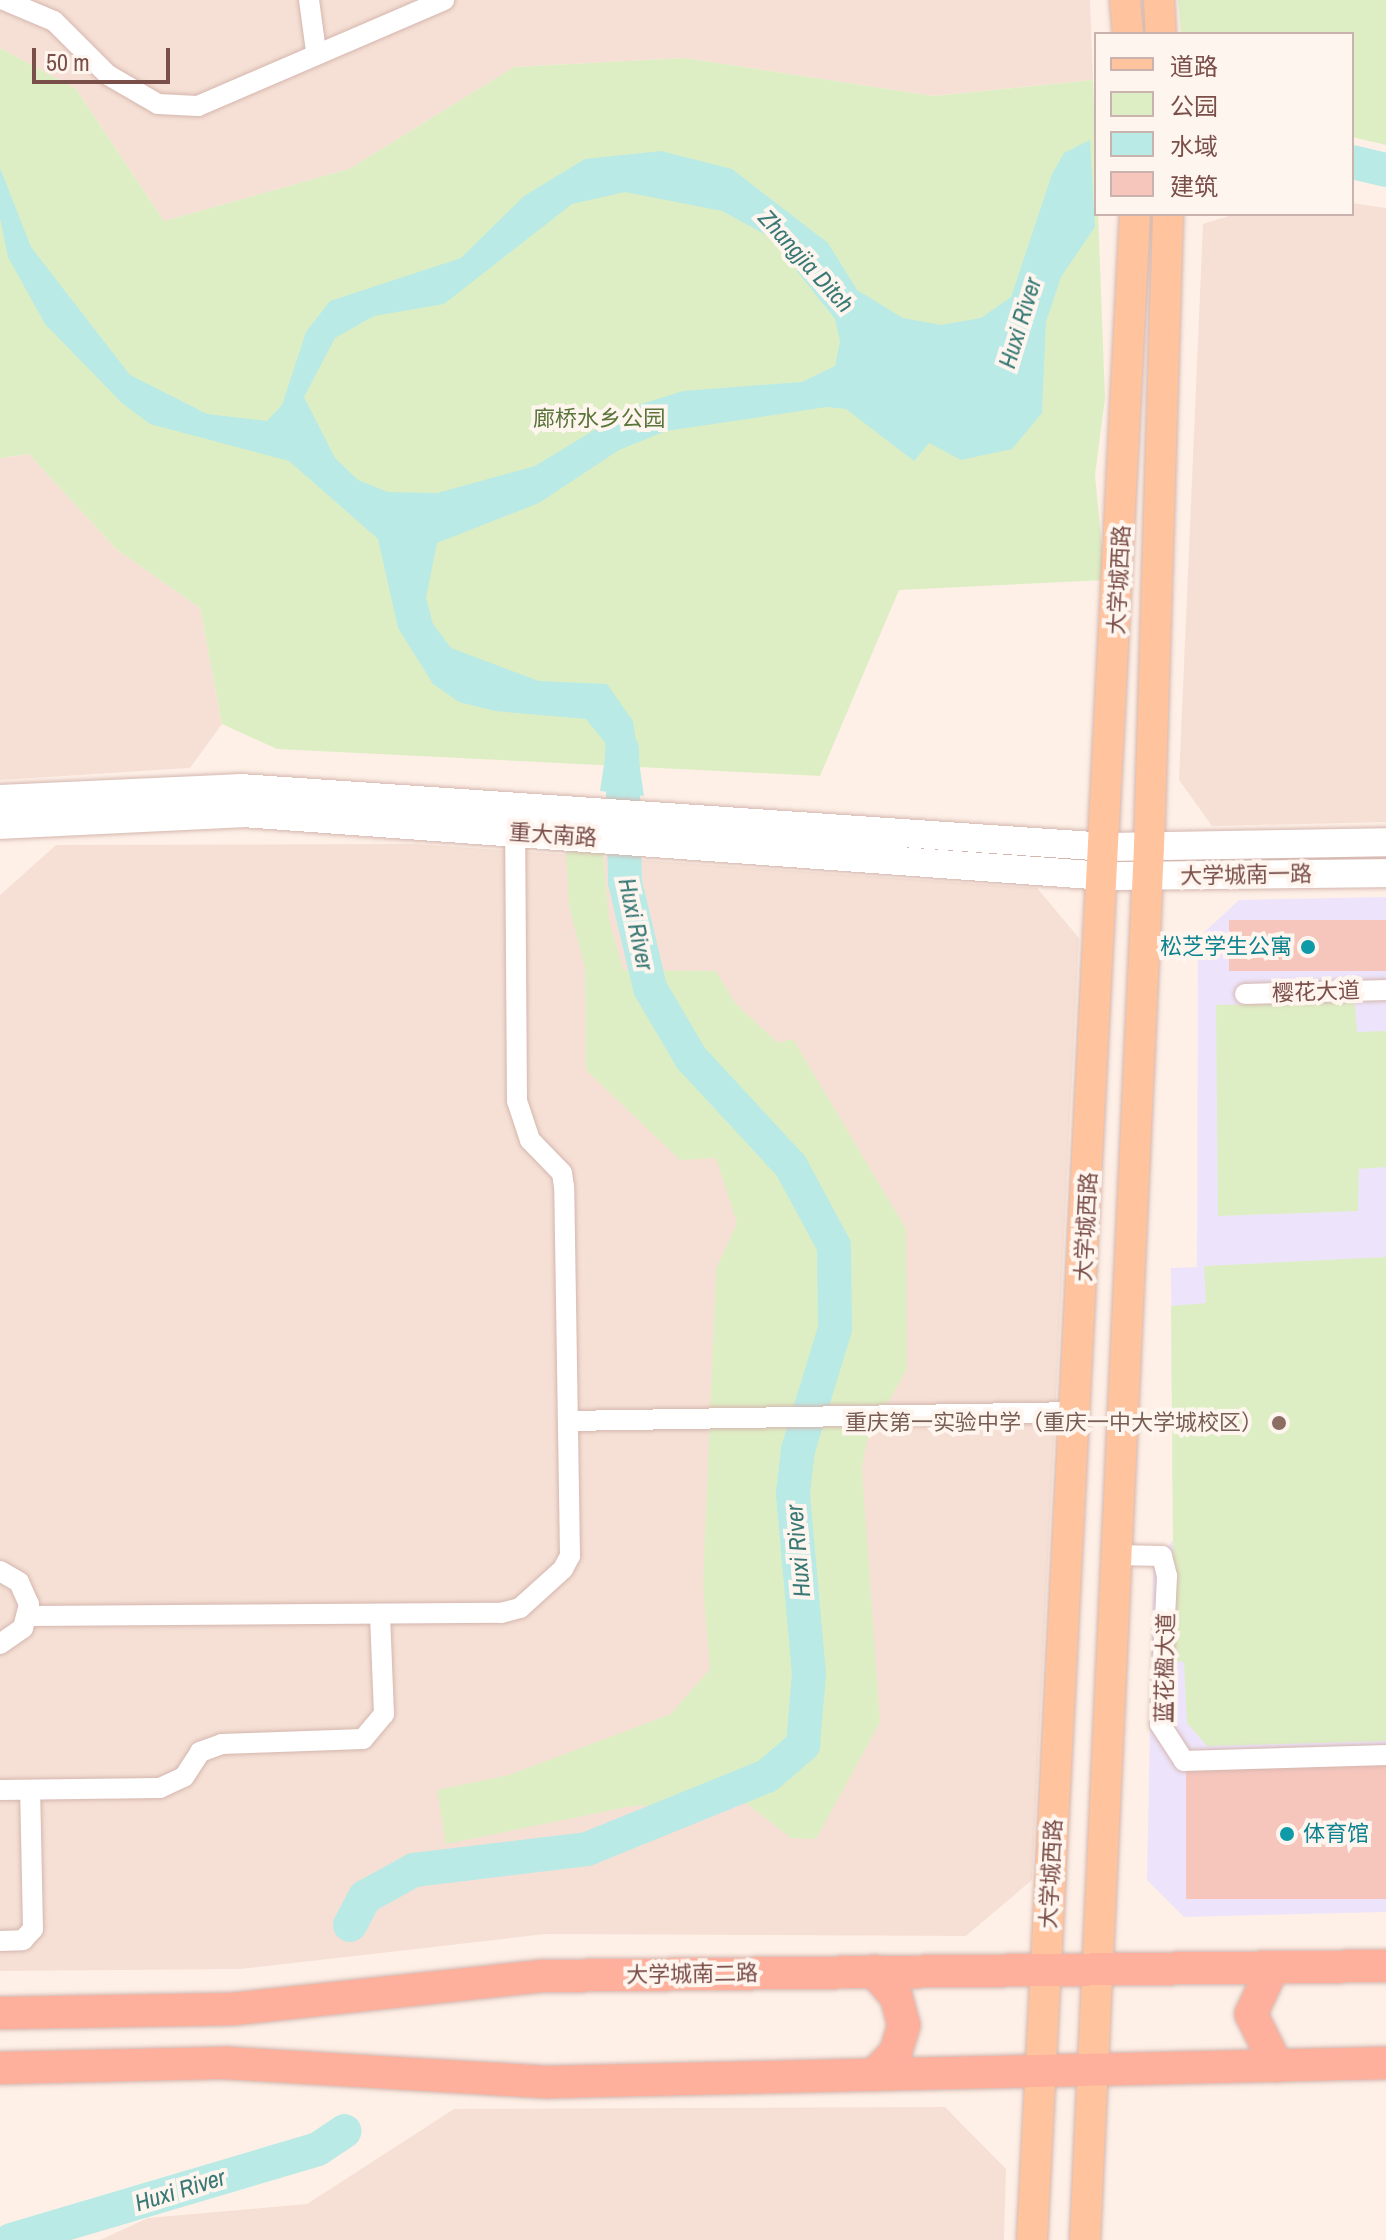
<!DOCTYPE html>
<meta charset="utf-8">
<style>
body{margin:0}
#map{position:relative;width:1386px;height:2240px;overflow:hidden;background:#fef0e7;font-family:"Archivo Narrow","Noto Sans SC",sans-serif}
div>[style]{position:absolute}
.residential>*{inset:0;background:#f6e0d5}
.education>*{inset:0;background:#ede4fb}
.green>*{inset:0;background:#deeec4}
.water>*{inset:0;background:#b9eae6}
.river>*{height:34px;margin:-17px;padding:0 17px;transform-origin:17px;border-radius:17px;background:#b9eae6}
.building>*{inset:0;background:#f6c6bd;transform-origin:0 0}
.roads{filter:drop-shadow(0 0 2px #d4b6ae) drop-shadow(0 0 2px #d4b6ae)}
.minor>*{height:20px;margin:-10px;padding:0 10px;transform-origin:10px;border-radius:10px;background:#fff}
.secondary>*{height:28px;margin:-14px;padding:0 14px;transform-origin:14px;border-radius:14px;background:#fff}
.primary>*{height:30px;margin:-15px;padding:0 15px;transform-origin:15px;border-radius:15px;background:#ffc49d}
.trunk>*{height:32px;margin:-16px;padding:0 16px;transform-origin:16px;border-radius:16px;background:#feb09c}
.dots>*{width:22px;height:22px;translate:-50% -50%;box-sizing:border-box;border:4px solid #fff5ef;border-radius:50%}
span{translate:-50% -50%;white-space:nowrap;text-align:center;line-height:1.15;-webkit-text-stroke:8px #fff5ef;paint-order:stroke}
.park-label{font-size:22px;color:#59753a}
.street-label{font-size:22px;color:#7b4f49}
.culture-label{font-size:22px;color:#0d838f}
.right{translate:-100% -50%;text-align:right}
.left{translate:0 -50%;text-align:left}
.education-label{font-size:22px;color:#785e54}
.water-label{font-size:24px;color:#387975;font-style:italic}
.legend{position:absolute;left:1094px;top:32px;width:260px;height:184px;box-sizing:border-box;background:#fff5ef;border:2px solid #cab3ad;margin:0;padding:10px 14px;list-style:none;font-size:24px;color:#7b4f49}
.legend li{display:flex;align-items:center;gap:16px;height:40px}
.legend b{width:40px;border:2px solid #cab3ad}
.scale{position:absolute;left:32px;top:48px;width:138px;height:36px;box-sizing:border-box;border:4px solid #7b4f49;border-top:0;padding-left:10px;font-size:24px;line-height:28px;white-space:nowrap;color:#7b4f49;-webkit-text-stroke:6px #fff5ef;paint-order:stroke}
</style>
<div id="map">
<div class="residential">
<i style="clip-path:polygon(0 0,1090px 0,1093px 80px,933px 96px,685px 58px,514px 67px,349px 169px,164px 221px,76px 89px,0 48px)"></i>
<i style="clip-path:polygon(1352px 203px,1386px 208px,1386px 822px,1212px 826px,1179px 780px,1203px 224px,1235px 214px,1352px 214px)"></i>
<i style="clip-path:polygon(29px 454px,116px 549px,200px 608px,222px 724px,190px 768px,0 780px,0 458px)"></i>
<i style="clip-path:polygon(416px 844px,1037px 888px,1079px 938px,1032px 1880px,966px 1936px,546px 1934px,241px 1969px,0 1971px,0 895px,56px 845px)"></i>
<i style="clip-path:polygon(945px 2107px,1006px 2169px,1004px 2240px,100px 2240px,148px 2218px,307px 2204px,454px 2109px)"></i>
</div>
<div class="education">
<i style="clip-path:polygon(1386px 897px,1386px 1912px,1184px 1917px,1147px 1880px,1153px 1570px,1173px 1540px,1171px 1268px,1197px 1267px,1198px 938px,1239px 900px)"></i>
</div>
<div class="green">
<i style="clip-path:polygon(1178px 0,1386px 0,1386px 145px,1352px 137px,1352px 34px,1181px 34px)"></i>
<i style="clip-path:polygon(0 48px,76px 89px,164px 221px,349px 169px,514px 67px,685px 58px,933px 96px,1093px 80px,1105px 398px,1095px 475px,1105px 580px,899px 590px,820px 776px,277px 749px,222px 724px,200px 608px,116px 549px,29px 454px,0 458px)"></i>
<i style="clip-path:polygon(566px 848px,603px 853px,609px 920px,623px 970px,716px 971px,735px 1003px,778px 1043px,793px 1039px,906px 1229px,907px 1369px,867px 1440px,862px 1468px,880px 1722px,816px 1839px,791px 1838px,746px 1803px,632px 1806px,446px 1844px,437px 1790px,509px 1775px,671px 1714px,710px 1669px,703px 1585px,716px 1269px,737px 1223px,716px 1158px,680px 1160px,586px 1070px,585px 968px,569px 906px)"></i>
<i style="clip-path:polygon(1355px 1002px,1357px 1032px,1386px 1031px,1386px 1167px,1359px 1169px,1358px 1211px,1218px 1216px,1216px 1005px)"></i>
<i style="clip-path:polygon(1386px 1257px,1386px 1741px,1207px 1746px,1187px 1723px,1184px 1662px,1174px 1661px,1171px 1306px,1206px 1303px,1204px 1266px)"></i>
</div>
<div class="water">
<i style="clip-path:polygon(evenodd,1090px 140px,1095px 227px,1061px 277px,1046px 322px,1042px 413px,1012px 449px,961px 460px,929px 443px,914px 461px,846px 409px,827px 407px,666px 431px,619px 450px,539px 503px,437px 543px,426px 598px,433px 624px,451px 648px,539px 681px,607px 684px,633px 721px,644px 796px,600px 791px,607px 745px,586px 719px,495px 711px,459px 702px,433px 684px,398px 628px,378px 539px,289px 461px,150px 424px,123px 404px,45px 324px,8px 257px,0 218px,0 168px,31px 247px,130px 375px,207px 414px,267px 421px,282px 405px,306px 332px,330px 301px,461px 258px,524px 196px,585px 159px,661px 151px,732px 169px,828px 243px,857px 290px,903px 318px,941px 325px,981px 318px,1011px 297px,1052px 174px,1064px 153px,1090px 140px,625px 192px,722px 211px,770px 237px,835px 319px,840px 341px,835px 366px,802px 382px,683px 391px,632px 407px,535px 466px,437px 493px,388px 492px,358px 480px,335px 458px,304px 397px,335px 338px,374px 316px,444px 304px,572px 204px,625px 192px)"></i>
</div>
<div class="river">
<i style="left:1352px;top:162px;width:35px;rotate:13deg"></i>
<i style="left:350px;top:1925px;width:32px;rotate:-62deg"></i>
<i style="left:365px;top:1897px;width:56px;rotate:-28.9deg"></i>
<i style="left:414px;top:1870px;width:174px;rotate:-6.9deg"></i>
<i style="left:587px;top:1849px;width:194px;rotate:-22.1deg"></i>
<i style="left:767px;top:1776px;width:48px;rotate:-40.7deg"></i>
<i style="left:803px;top:1745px;width:71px;rotate:-85.2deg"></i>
<i style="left:809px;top:1674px;width:182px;rotate:-95.1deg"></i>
<i style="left:793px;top:1493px;width:43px;rotate:-83.4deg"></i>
<i style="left:798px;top:1450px;width:127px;rotate:-73deg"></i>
<i style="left:835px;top:1329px;width:83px;rotate:-90.7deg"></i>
<i style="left:834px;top:1246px;width:91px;rotate:-118.3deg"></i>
<i style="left:791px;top:1166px;width:147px;rotate:-132.8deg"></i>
<i style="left:691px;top:1058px;width:81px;rotate:-120.4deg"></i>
<i style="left:650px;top:988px;width:109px;rotate:-103.3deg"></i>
<i style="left:625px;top:882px;width:133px;rotate:-91.3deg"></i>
<i style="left:11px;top:2240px;width:320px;rotate:-16.5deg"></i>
<i style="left:318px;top:2149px;width:32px;rotate:-34deg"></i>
</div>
<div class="building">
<i style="left:1386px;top:920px;width:51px;height:157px;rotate:90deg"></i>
<i style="left:1386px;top:1762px;width:137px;height:200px;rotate:90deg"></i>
</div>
<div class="roads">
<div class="minor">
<i style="left:4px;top:0;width:54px;rotate:22.8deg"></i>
<i style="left:54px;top:21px;width:76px;rotate:45deg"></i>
<i style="left:108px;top:75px;width:58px;rotate:30.1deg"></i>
<i style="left:158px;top:104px;width:40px;rotate:2.9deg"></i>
<i style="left:198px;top:106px;width:268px;rotate:-23.3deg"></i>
<i style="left:309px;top:0;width:51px;rotate:82.2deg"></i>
<i style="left:1245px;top:994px;width:141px;rotate:-1.6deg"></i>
<i style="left:568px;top:1421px;width:508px;rotate:-1.01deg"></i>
<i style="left:1116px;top:1555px;width:46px;rotate:1.2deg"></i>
<i style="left:1162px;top:1556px;width:21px;rotate:76deg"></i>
<i style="left:1167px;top:1576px;width:148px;rotate:92.7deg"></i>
<i style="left:1160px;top:1724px;width:44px;rotate:57deg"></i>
<i style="left:1184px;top:1761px;width:202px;rotate:-1.7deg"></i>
<i style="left:0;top:1571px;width:22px;rotate:30deg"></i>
<i style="left:19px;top:1582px;width:24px;rotate:66deg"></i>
<i style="left:29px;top:1604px;width:25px;rotate:104deg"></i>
<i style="left:23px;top:1628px;width:28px;rotate:145deg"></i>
<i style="left:28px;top:1616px;width:473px;rotate:-0.4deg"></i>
<i style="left:501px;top:1613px;width:20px;rotate:-15deg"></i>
<i style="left:520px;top:1608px;width:58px;rotate:-42.2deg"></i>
<i style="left:563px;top:1569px;width:15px;rotate:-62deg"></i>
<i style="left:570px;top:1556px;width:369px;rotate:-90.9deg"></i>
<i style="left:564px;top:1187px;width:14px;rotate:-98deg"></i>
<i style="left:562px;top:1173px;width:46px;rotate:-134.1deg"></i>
<i style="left:530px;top:1140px;width:41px;rotate:-108.4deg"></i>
<i style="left:517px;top:1101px;width:280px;rotate:-90.4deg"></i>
<i style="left:0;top:1790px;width:160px;rotate:-0.7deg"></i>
<i style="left:160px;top:1788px;width:26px;rotate:-25deg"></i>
<i style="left:184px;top:1777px;width:30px;rotate:-57deg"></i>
<i style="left:200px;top:1752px;width:23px;rotate:-20deg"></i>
<i style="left:222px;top:1744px;width:141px;rotate:-2deg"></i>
<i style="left:363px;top:1739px;width:33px;rotate:-50deg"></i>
<i style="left:384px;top:1714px;width:98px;rotate:-92.3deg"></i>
<i style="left:0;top:1941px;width:23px;rotate:-2deg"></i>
<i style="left:23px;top:1940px;width:15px;rotate:-48deg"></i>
<i style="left:33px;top:1929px;width:138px;rotate:-91.2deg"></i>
</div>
<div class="secondary">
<i style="left:0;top:799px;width:240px;rotate:-2.6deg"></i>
<i style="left:240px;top:788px;width:869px;rotate:3.89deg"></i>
<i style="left:1107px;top:847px;width:279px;rotate:-1deg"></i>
<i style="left:0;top:825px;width:243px;rotate:-2.8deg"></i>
<i style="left:243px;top:813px;width:865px;rotate:4.18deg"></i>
<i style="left:1106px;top:876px;width:280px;rotate:-0.6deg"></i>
</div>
<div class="primary">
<i style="left:1125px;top:0;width:34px;rotate:85deg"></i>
<i style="left:1159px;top:0;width:34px;rotate:87deg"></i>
<i style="left:1032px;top:2240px;width:2029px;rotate:-87.09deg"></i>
<i style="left:1085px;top:2240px;width:1394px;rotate:-87.37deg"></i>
<i style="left:1149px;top:847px;width:633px;rotate:-88.28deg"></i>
</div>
<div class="trunk">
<i style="left:1273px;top:1967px;width:52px;rotate:115.1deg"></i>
<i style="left:1251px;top:2014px;width:58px;rotate:63.4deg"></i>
<i style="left:874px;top:1971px;width:33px;rotate:49deg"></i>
<i style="left:896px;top:1996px;width:30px;rotate:75deg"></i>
<i style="left:904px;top:2025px;width:28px;rotate:107deg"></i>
<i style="left:896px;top:2052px;width:32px;rotate:134deg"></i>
<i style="left:0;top:2013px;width:233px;rotate:-1deg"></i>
<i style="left:233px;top:2009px;width:312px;rotate:-6.1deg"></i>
<i style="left:543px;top:1976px;width:843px;rotate:-0.68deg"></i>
<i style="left:0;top:2068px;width:226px;rotate:-1.3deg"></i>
<i style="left:226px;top:2063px;width:324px;rotate:3.4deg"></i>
<i style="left:549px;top:2082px;width:837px;rotate:-1.3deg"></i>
</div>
</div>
<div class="dots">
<i style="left:1308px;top:947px;background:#0f9aa8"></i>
<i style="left:1279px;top:1423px;background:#8d6e63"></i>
<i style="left:1287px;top:1834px;background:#0f9aa8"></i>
</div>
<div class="park-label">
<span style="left:599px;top:419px">廊桥水乡公园</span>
</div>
<div class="street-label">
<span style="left:1119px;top:580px;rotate:-87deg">大学城西路</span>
<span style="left:553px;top:835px;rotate:4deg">重大南路</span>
<span style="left:1246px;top:875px;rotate:-1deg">大学城南一路</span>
<span style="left:1316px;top:992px;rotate:-2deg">樱花大道</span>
<span style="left:1086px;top:1227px;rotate:-87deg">大学城西路</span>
<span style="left:1165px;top:1668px;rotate:-89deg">蓝花楹大道</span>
<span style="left:1051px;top:1874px;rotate:-87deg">大学城西路</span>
<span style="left:692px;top:1974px;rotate:-1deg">大学城南二路</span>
</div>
<div class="culture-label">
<span class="right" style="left:1292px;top:947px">松芝学生公寓</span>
<span class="left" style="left:1303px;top:1834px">体育馆</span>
</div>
<div class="education-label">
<span class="right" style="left:1263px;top:1423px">重庆第一实验中学（重庆一中大学城校区）</span>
</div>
<div class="water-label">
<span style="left:806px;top:261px;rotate:48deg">Zhangjia Ditch</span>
<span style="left:1020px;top:323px;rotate:-73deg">Huxi River</span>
<span style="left:636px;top:924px;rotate:78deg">Huxi River</span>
<span style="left:798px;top:1551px;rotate:-95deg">Huxi River</span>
<span style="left:180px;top:2190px;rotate:-17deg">Huxi River</span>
</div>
<ul class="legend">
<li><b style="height:10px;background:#ffc49d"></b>道路</li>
<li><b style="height:22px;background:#deeec4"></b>公园</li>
<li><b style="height:22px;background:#b9eae6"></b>水域</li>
<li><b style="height:22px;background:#f6c6bd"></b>建筑</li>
</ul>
<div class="scale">50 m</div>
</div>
